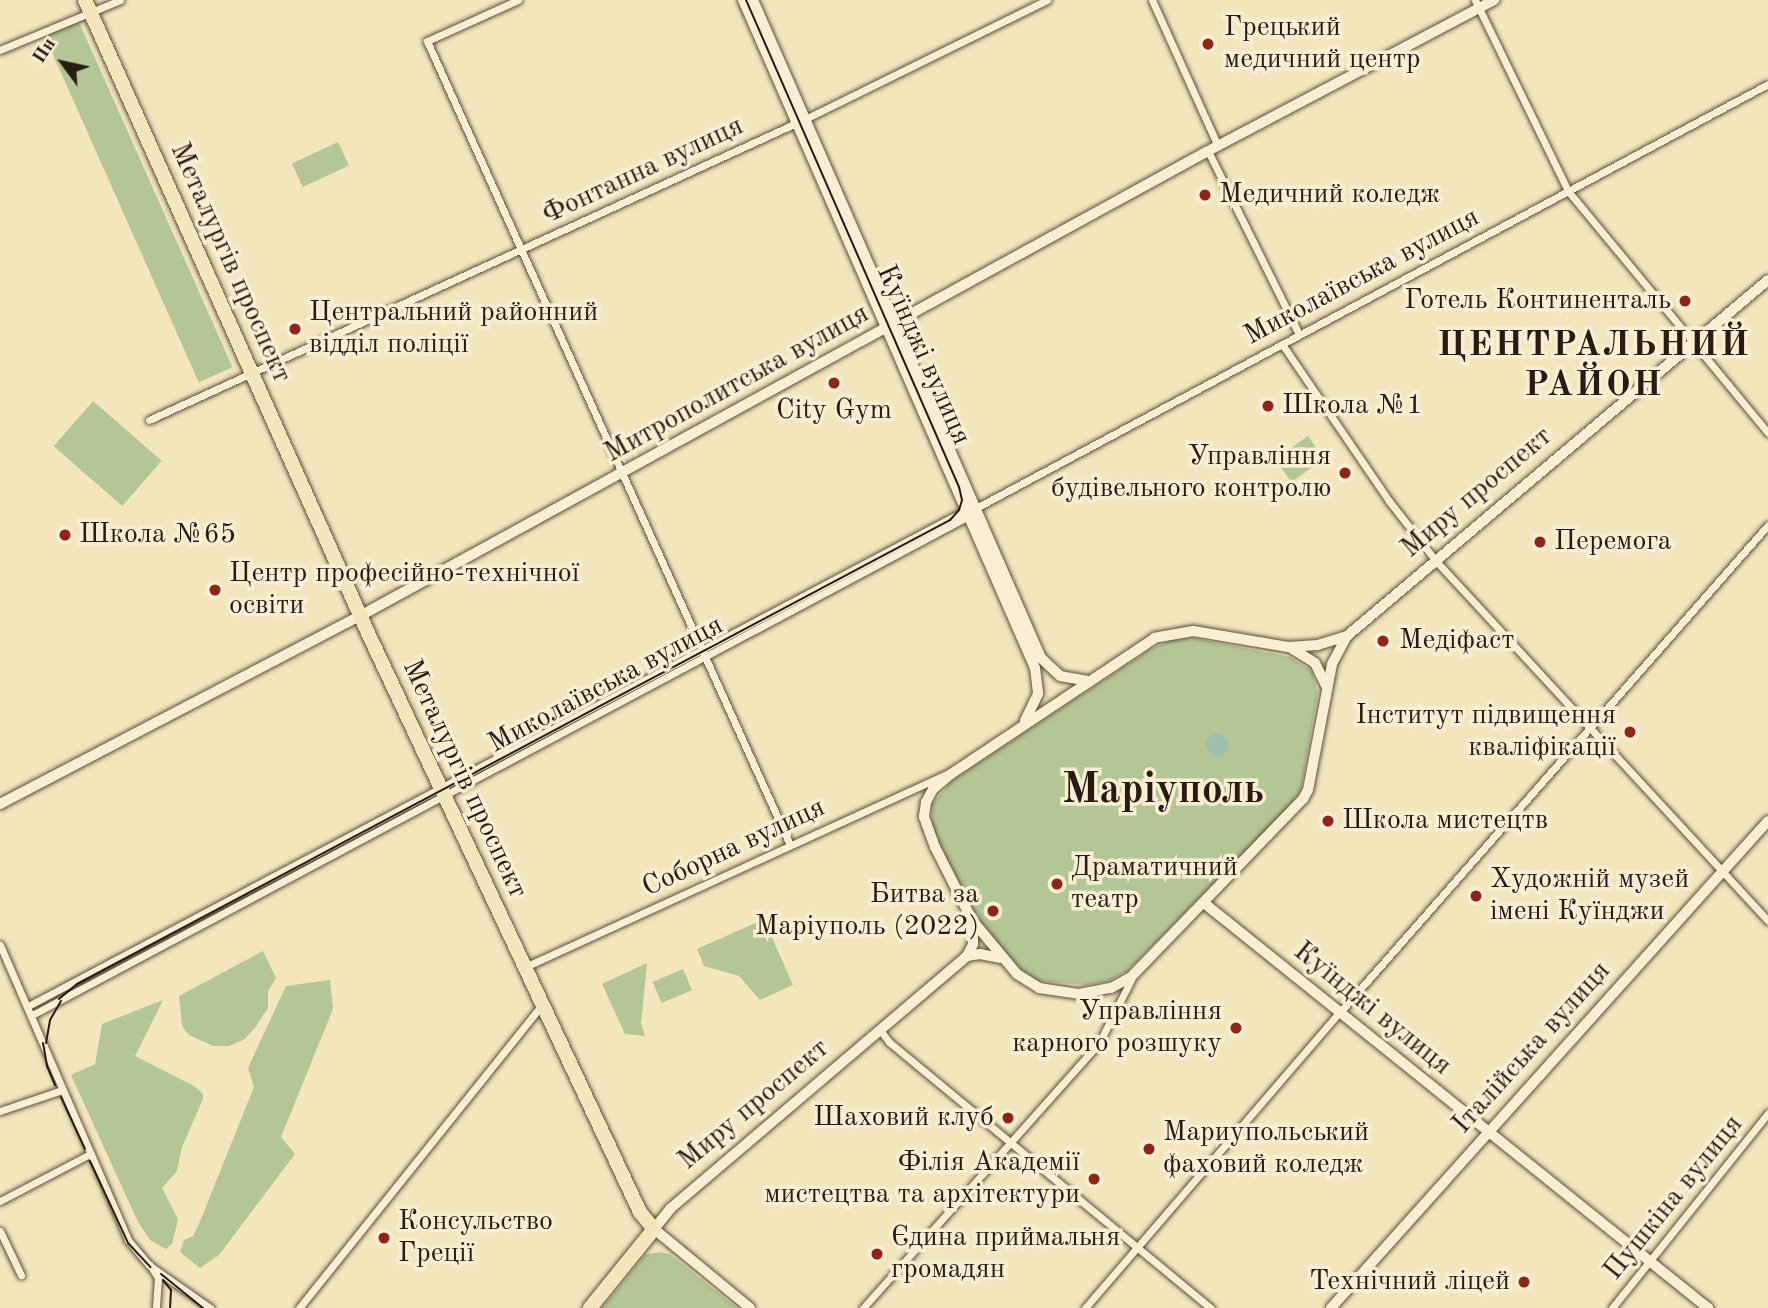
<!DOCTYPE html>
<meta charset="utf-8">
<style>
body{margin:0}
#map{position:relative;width:1768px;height:1308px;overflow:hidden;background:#f3e5bc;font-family:"Old Standard TT",serif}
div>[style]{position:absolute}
.green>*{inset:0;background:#b5c696;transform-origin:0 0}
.water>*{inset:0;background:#9cc0ac}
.round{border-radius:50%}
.roads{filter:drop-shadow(0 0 2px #5b4e3c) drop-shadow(0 0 2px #5b4e3c)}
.street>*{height:7px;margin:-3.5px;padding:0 3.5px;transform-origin:3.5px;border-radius:3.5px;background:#f7eed3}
.secondary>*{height:10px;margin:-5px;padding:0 5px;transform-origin:5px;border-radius:5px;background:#f7eed3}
.highway>*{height:14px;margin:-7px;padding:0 7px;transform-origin:7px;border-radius:7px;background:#f3e5bc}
.tram>*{height:2px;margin:-1px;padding:0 1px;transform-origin:1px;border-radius:1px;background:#281b12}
.dots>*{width:19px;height:19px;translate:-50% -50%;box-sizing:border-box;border:4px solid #f7eed3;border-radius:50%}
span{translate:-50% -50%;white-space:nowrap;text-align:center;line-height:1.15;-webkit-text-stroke:7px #f7eed3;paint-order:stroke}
.poi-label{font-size:28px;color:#281b12}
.left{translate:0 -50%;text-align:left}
.right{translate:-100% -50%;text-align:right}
.street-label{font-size:28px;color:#281b12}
.district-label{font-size:35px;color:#281b12;font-weight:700;letter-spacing:2px}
.town-label{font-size:42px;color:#281b12;font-weight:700}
.north{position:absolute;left:28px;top:28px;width:70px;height:70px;-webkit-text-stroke:5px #f7eed3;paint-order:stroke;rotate:303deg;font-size:19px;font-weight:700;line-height:28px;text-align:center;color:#281b12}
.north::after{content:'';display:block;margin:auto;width:24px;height:32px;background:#281b12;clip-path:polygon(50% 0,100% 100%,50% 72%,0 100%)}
</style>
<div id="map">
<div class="green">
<i style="left:78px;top:20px;width:380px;height:37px;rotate:66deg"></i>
<i style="left:338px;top:142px;width:26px;height:51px;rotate:65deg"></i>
<i style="left:93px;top:401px;width:91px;height:60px;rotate:41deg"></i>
<i style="left:1308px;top:436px;width:28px;height:40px;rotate:55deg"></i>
<i style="clip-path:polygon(1193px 638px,1290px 657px,1312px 671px,1318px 693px,1301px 788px,1292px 804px,1127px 971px,1108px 981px,1085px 985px,1038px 981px,1021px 971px,975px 916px,946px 862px,932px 825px,932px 804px,953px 780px,1151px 649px,1172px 640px)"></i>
<i style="clip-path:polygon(764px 919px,793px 985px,760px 1000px,739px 976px,704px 966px,697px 949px)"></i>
<i style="clip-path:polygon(263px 951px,276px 978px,268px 991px,268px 1008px,254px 1029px,245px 1039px,229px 1046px,213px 1046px,189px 1035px,182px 1026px,179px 996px)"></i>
<i style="clip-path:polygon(647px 963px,641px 1023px,645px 1036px,625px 1034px,602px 984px)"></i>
<i style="left:683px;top:969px;width:23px;height:33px;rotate:67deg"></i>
<i style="clip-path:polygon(330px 980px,333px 1009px,281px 1137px,295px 1154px,219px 1255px,200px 1268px,180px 1252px,184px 1240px,193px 1236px,199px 1224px,254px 1087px,248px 1068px,286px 986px)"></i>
<i style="clip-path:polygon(163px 1000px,135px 1056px,194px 1086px,203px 1094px,203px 1099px,182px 1147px,177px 1171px,162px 1188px,178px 1219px,172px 1244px,166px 1249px,150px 1240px,138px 1222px,71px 1075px,95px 1064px,102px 1024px)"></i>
<i style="clip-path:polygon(662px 1252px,671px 1255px,737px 1308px,602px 1308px,646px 1254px)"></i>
</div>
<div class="water">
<i class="round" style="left:1206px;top:734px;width:22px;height:22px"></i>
</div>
<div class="roads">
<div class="street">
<i style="left:518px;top:0;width:100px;rotate:155.7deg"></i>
<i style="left:427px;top:41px;width:882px;rotate:65.7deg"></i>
<i style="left:1152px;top:0;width:160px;rotate:65.7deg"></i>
<i style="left:1475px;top:0;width:212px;rotate:64deg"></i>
<i style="left:1568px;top:191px;width:314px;rotate:50.4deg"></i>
<i style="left:0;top:50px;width:130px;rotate:-22.6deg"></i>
<i style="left:1208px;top:151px;width:204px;rotate:63.6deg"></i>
<i style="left:1282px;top:344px;width:190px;rotate:55.7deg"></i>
<i style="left:1389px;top:501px;width:76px;rotate:51.9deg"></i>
<i style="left:1436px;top:561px;width:490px;rotate:47.3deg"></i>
<i style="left:149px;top:420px;width:722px;rotate:-24.65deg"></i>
<i style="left:805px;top:119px;width:270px;rotate:-26.2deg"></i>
<i style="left:0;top:945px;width:322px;rotate:66.5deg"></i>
<i style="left:128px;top:1240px;width:33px;rotate:50deg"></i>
<i style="left:149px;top:1265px;width:75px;rotate:35.2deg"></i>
<i style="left:525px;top:967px;width:464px;rotate:-24.6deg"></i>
<i style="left:28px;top:1006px;width:1063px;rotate:-27.87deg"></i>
<i style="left:32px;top:1015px;width:1062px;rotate:-28.04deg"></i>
<i style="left:969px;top:516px;width:11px;rotate:-49deg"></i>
<i style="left:976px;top:508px;width:898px;rotate:-28.16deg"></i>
<i style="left:880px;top:1030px;width:15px;rotate:53deg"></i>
<i style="left:889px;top:1042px;width:418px;rotate:39.6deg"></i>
<i style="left:0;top:1111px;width:65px;rotate:-18.7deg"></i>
<i style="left:0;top:1201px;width:102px;rotate:-27.6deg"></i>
<i style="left:0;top:1231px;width:49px;rotate:64.5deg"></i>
<i style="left:150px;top:1265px;width:15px;rotate:58deg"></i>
<i style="left:158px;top:1278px;width:30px;rotate:94deg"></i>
<i style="left:299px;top:1308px;width:388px;rotate:-51.3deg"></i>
<i style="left:863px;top:1308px;width:355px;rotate:-48.3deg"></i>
<i style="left:1099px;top:1043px;width:71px;rotate:-63.1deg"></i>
<i style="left:1085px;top:1308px;width:391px;rotate:-49.3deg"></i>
<i style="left:1340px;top:1012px;width:648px;rotate:-48.69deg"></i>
<i style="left:1612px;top:1308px;width:250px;rotate:-51.3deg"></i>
</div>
<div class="secondary">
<i style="left:743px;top:0;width:729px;rotate:66.39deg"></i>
<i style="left:1035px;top:668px;width:26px;rotate:83deg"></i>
<i style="left:1038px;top:694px;width:30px;rotate:116deg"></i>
<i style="left:753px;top:0;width:718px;rotate:66.36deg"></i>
<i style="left:1041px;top:658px;width:26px;rotate:43deg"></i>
<i style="left:1060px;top:676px;width:27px;rotate:10deg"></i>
<i style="left:1347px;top:636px;width:30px;rotate:163deg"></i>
<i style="left:1318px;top:645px;width:30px;rotate:176deg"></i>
<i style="left:1288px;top:647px;width:96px;rotate:-170.4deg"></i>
<i style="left:1193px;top:631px;width:39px;rotate:170deg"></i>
<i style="left:1155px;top:638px;width:245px;rotate:146.3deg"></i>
<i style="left:951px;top:774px;width:23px;rotate:140deg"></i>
<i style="left:933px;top:789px;width:15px;rotate:118deg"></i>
<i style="left:926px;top:802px;width:15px;rotate:98deg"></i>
<i style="left:924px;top:817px;width:32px;rotate:70deg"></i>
<i style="left:935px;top:847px;width:82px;rotate:63.1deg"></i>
<i style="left:972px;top:920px;width:70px;rotate:50.2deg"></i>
<i style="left:1017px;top:974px;width:26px;rotate:32deg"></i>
<i style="left:1039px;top:988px;width:40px;rotate:8.5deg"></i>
<i style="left:1079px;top:994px;width:33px;rotate:-11deg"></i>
<i style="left:1111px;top:988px;width:23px;rotate:-29deg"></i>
<i style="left:1131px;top:977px;width:248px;rotate:-46deg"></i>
<i style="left:1303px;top:799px;width:10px;rotate:-61deg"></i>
<i style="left:1308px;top:790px;width:128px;rotate:-79.2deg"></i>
<i style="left:1332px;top:664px;width:32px;rotate:-62deg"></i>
<i style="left:1347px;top:636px;width:551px;rotate:-40.22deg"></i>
<i style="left:1291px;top:648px;width:28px;rotate:32deg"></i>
<i style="left:1315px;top:663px;width:25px;rotate:64deg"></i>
<i style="left:0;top:804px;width:406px;rotate:-27.6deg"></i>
<i style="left:360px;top:616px;width:965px;rotate:-28.74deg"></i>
<i style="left:1206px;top:152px;width:326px;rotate:-27.8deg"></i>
<i style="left:1204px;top:903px;width:647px;rotate:38.78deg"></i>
<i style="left:967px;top:956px;width:13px;rotate:-9deg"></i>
<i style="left:980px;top:954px;width:20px;rotate:11deg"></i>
<i style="left:750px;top:1308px;width:124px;rotate:-140.5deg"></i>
<i style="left:654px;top:1229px;width:27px;rotate:-51deg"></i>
<i style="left:671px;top:1208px;width:389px;rotate:-40.4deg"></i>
<i style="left:967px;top:956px;width:13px;rotate:-63deg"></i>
<i style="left:973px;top:944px;width:21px;rotate:-90deg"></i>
<i style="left:1331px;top:1308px;width:654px;rotate:-48.1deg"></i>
</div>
<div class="highway">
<i style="left:85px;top:0;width:693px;rotate:65.91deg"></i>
<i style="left:368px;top:633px;width:640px;rotate:64.84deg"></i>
<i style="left:640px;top:1212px;width:22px;rotate:51deg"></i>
<i style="left:654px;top:1229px;width:102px;rotate:129deg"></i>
</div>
</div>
<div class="tram">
<i style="left:59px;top:999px;width:23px;rotate:-40deg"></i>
<i style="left:77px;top:984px;width:989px;rotate:-27.99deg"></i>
<i style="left:950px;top:520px;width:13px;rotate:-48deg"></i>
<i style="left:959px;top:510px;width:10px;rotate:-73deg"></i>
<i style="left:962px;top:500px;width:13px;rotate:-103deg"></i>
<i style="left:959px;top:487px;width:532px;rotate:-113.62deg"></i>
<i style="left:43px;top:1043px;width:23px;rotate:80deg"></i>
<i style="left:47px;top:1066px;width:21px;rotate:67deg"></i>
<i style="left:46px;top:1043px;width:23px;rotate:-80deg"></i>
<i style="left:50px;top:1020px;width:22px;rotate:-60deg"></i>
<i style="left:61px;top:1097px;width:57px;rotate:65.2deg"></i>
<i style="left:90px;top:1161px;width:90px;rotate:65.1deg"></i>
<i style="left:128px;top:1243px;width:33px;rotate:47deg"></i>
<i style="left:161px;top:1274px;width:54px;rotate:39deg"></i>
<i style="left:163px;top:1280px;width:13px;rotate:51deg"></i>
<i style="left:171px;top:1290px;width:18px;rotate:93deg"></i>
</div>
<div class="dots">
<i style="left:1208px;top:44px;background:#8f2418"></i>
<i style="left:1205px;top:195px;background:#8f2418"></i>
<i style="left:1685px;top:301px;background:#8f2418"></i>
<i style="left:295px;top:329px;background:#8f2418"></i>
<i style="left:834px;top:383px;background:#8f2418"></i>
<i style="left:1268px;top:406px;background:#8f2418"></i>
<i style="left:1345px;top:473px;background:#8f2418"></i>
<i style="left:65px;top:535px;background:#8f2418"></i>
<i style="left:1540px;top:542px;background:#8f2418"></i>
<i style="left:215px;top:590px;background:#8f2418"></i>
<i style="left:1383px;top:641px;background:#8f2418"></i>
<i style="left:1630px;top:732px;background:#8f2418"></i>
<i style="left:1328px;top:821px;background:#8f2418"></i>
<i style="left:1057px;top:884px;background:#8f2418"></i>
<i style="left:1476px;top:896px;background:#8f2418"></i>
<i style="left:993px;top:911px;background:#8f2418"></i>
<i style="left:1236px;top:1028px;background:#8f2418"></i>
<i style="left:1008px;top:1118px;background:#8f2418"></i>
<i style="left:1149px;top:1149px;background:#8f2418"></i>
<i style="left:1094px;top:1179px;background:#8f2418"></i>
<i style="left:384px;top:1238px;background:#8f2418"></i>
<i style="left:877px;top:1254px;background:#8f2418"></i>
<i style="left:1524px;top:1282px;background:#8f2418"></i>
</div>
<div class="poi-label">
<span class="left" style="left:1224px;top:44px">Грецький<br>медичний центр</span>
<span class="left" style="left:1219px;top:195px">Медичний коледж</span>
<span class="right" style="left:1671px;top:301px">Готель Континенталь</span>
<span class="left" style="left:309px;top:329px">Центральний районний<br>відділ поліції</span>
<span class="left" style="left:1282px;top:406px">Школа №1</span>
<span style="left:834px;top:411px">City Gym</span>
<span class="right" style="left:1331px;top:473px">Управління<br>будівельного контролю</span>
<span class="left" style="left:79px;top:535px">Школа №65</span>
<span class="left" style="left:1554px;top:542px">Перемога</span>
<span class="left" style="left:229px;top:590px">Центр професійно-технічної<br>освіти</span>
<span class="left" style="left:1399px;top:641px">Медіфаст</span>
<span class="right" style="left:1616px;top:732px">Інститут підвищення<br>кваліфікації</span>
<span class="left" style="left:1342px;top:821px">Школа мистецтв</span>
<span class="left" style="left:1071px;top:884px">Драматичний<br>театр</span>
<span class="left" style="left:1490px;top:896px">Художній музей<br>імені Куїнджи</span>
<span class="right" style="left:979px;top:911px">Битва за<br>Маріуполь (2022)</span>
<span class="right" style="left:1222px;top:1028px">Управління<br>карного розшуку</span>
<span class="right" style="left:994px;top:1118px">Шаховий клуб</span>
<span class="left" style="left:1163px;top:1149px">Мариупольський<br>фаховий коледж</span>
<span class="right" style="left:1080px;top:1179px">Філія Академії<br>мистецтва та архітектури</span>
<span class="left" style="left:398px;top:1238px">Консульство<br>Греції</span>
<span class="left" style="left:891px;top:1254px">Єдина приймальня<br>громадян</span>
<span class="right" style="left:1510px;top:1282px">Технічний ліцей</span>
</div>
<div class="street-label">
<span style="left:643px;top:171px;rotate:-25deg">Фонтанна вулиця</span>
<span style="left:230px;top:263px;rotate:66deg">Металургів проспект</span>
<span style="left:1362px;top:277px;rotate:-28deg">Миколаївська вулиця</span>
<span style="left:923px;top:355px;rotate:66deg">Куїнджі вулиця</span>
<span style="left:737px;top:384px;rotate:-29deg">Митрополитська вулиця</span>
<span style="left:1477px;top:493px;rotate:-40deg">Миру проспект</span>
<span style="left:606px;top:685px;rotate:-28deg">Миколаївська вулиця</span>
<span style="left:464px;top:779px;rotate:65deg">Металургів проспект</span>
<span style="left:734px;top:848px;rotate:-25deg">Соборна вулиця</span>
<span style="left:1372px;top:1009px;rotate:39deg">Куїнджі вулиця</span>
<span style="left:1532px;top:1048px;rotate:-48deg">Італійська вулиця</span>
<span style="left:754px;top:1105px;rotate:-40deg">Миру проспект</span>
<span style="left:1674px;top:1198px;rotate:-51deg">Пушкіна вулиця</span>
</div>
<div class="district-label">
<span style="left:1594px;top:366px">ЦЕНТРАЛЬНИЙ<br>РАЙОН</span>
</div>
<div class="town-label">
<span style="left:1163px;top:791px">Маріуполь</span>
</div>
<div class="north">Пн</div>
</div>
